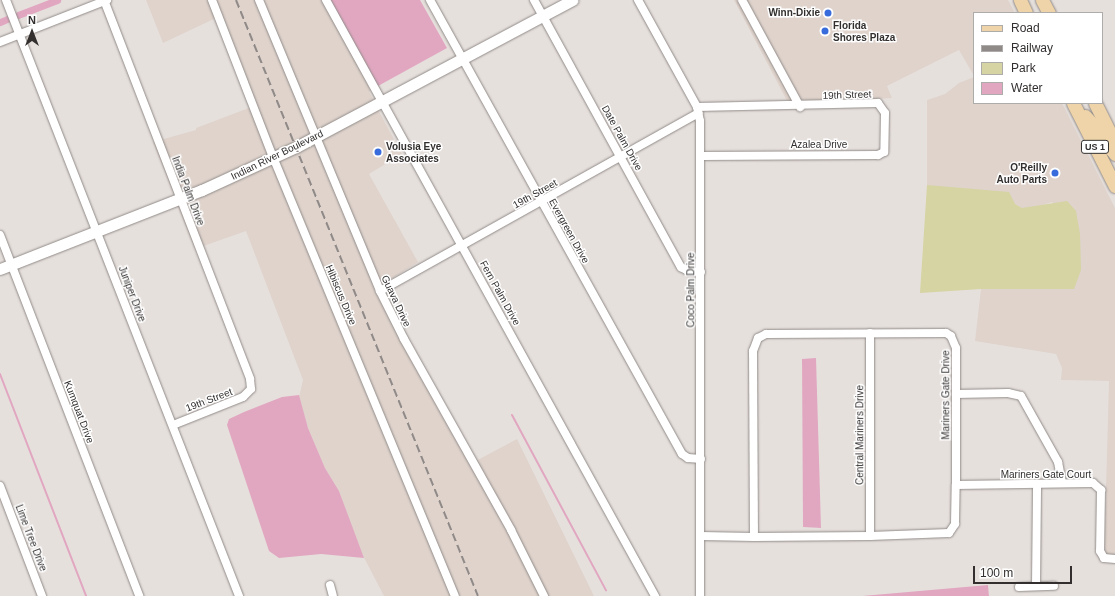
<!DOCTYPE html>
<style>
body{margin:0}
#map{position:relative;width:1115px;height:596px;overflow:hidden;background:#e6e0dd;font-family:Helvetica,sans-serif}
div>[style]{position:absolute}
.built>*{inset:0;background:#dfd3cc}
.green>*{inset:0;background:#d5d4a2}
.water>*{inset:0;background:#e1a7c1;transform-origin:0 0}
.stream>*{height:2px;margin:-1px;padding:0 1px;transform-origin:1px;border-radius:1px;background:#e1a7c1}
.canal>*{height:7px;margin:-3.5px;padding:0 3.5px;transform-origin:3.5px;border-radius:3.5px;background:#e1a7c1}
.roads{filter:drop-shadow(0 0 1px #918b88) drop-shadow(0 0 1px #918b88)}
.street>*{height:8px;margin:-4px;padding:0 4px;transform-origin:4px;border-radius:4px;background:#fff}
.secondary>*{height:11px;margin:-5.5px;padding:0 5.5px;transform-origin:5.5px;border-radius:5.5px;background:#fff}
.primary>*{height:13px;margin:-6.5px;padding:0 6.5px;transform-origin:6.5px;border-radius:6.5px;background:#efd4a9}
.rail>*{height:2px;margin-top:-1px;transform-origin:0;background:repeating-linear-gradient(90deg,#8f8a88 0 8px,transparent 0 12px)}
.dots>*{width:11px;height:11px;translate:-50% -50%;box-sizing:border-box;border:2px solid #fff;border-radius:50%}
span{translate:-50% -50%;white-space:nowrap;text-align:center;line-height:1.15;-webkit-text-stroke:3px #fff;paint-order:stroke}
.shield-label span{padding:1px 3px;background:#fff;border:1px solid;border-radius:3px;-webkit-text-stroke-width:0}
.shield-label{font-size:9px;color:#322f2e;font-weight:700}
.poi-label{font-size:10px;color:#322f2e;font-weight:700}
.right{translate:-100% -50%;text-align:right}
.left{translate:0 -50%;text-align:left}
.street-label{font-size:10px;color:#322f2e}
.legend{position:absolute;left:973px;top:12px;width:130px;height:92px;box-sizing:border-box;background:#fff;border:1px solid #adacab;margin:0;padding:5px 7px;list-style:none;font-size:12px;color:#322f2e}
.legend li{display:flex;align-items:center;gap:8px;height:20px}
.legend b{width:20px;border:1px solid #adacab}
.north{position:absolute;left:12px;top:12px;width:40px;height:40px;-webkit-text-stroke:3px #fff;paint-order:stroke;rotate:0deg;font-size:11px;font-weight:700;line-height:16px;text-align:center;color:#322f2e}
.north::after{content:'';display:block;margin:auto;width:14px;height:18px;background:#322f2e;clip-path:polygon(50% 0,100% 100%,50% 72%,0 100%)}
.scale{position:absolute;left:973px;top:566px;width:99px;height:18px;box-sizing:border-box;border:2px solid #322f2e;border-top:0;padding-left:5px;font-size:12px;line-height:14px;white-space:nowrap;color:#322f2e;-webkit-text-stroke:3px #fff;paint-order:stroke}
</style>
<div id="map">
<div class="built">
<i style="clip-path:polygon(146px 0,330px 0,378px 86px,369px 92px,374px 101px,314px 134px,175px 197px,153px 142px,196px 130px,196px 128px,254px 106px,216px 18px,163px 43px)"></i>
<i style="clip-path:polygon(734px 0,1008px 0,1015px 13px,974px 13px,974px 76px,959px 50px,887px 86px,892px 98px,825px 102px,787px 101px)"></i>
<i style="clip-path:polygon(974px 77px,974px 103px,1062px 103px,1115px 208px,1115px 561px,1104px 561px,1109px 381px,1061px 380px,1062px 368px,1056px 354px,975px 341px,981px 289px,1074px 289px,1080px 234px,1052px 202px,1034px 208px,1022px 208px,1015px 204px,927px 185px,927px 100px,945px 94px,959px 83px)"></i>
<i style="clip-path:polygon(377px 108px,402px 154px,369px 174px,418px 262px,374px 290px,472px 463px,517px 439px,594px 596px,384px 596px,359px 548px,339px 491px,325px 468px,308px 428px,299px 397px,303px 380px,246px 231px,195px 249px,177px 204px)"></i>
</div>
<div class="green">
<i style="clip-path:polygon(927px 185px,1009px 192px,1015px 204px,1022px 208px,1067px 201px,1076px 211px,1080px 234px,1081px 270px,1074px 289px,981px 289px,920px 293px)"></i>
</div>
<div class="water">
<i style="clip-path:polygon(330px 0,420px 0,447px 48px,378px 86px)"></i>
<i style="clip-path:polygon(816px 358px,821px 528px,803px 527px,802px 359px)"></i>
<i style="clip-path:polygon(299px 395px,308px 428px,325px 468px,339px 491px,364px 558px,321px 554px,279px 558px,269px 551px,227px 425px,229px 419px,244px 412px,282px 397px)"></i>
<i style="left:988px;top:585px;width:11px;height:271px;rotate:85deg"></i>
</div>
<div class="stream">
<i style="left:0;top:374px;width:238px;rotate:68.8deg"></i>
<i style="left:512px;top:415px;width:199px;rotate:61.8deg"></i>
</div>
<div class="canal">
<i style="left:18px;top:15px;width:42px;rotate:-21deg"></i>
<i style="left:0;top:22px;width:8px;rotate:-23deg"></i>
</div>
<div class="roads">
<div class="street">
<i style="left:6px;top:0;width:640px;rotate:68.65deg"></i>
<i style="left:104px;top:0;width:406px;rotate:68.9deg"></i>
<i style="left:250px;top:379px;width:10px;rotate:84deg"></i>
<i style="left:251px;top:389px;width:11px;rotate:135deg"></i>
<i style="left:243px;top:397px;width:75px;rotate:158.2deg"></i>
<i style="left:212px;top:0;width:168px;rotate:68.8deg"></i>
<i style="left:273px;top:157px;width:475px;rotate:67.5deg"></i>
<i style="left:259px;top:0;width:315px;rotate:67.4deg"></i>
<i style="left:380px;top:291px;width:54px;rotate:63.4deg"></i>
<i style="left:404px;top:339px;width:219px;rotate:60.7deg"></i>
<i style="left:511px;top:530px;width:74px;rotate:63.4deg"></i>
<i style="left:326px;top:0;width:681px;rotate:61.1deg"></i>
<i style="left:430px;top:0;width:519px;rotate:60.97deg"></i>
<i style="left:682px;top:454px;width:7px;rotate:34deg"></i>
<i style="left:688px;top:458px;width:13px;rotate:4deg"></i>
<i style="left:534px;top:0;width:305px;rotate:61.2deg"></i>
<i style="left:681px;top:267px;width:8px;rotate:30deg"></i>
<i style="left:688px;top:271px;width:13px;rotate:4deg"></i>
<i style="left:638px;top:0;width:122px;rotate:61.1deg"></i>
<i style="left:697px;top:107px;width:14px;rotate:78deg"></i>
<i style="left:700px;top:121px;width:475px;rotate:90deg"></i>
<i style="left:742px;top:0;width:122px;rotate:61.5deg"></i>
<i style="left:0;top:42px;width:115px;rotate:-21.4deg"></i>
<i style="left:697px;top:107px;width:181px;rotate:-1.3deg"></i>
<i style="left:878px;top:103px;width:12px;rotate:55deg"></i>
<i style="left:885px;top:113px;width:39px;rotate:91deg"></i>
<i style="left:884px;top:152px;width:7px;rotate:153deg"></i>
<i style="left:878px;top:155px;width:177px;rotate:179.7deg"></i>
<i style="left:0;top:235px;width:387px;rotate:68.9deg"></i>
<i style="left:380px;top:291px;width:365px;rotate:-29.2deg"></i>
<i style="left:956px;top:394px;width:52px;rotate:-1.1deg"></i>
<i style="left:1008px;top:393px;width:13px;rotate:13deg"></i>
<i style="left:1021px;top:396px;width:76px;rotate:60.7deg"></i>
<i style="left:1058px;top:462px;width:21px;rotate:79deg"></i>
<i style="left:956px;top:485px;width:137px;rotate:-0.8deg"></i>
<i style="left:1093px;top:483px;width:11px;rotate:41deg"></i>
<i style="left:1101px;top:490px;width:61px;rotate:90.9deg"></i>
<i style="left:1100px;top:551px;width:8px;rotate:60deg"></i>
<i style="left:1104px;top:558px;width:11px;rotate:5deg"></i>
<i style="left:0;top:486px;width:118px;rotate:69.1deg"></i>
<i style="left:701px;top:536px;width:53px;rotate:1.1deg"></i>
<i style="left:754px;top:537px;width:116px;rotate:-0.5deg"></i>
<i style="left:870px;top:536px;width:79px;rotate:-2.2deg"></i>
<i style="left:949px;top:533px;width:11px;rotate:-56deg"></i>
<i style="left:955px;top:524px;width:39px;rotate:-89deg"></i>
<i style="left:956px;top:485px;width:137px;rotate:-90deg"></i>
<i style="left:956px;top:348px;width:13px;rotate:-113deg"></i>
<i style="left:951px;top:336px;width:6px;rotate:-149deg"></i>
<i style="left:946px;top:333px;width:180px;rotate:179.7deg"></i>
<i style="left:766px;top:334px;width:9px;rotate:153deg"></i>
<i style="left:758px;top:338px;width:14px;rotate:111deg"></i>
<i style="left:753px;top:351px;width:186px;rotate:89.7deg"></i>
<i style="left:870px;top:536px;width:203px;rotate:-90deg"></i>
<i style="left:330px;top:585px;width:11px;rotate:75deg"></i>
<i style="left:1036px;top:586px;width:102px;rotate:-89.4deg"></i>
<i style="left:1019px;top:587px;width:35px;rotate:-2deg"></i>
</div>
<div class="secondary">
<i style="left:0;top:269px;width:217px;rotate:-21.4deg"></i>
<i style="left:202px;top:190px;width:103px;rotate:-24.6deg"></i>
<i style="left:296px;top:147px;width:313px;rotate:-28deg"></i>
</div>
<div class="primary">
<i style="left:1020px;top:0;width:14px;rotate:65deg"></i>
<i style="left:1042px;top:0;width:15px;rotate:62deg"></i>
<i style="left:1073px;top:103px;width:93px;rotate:63.2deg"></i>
<i style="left:1095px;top:103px;width:40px;rotate:63.4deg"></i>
<i style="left:1085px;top:116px;width:21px;rotate:47deg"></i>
<i style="left:1099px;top:131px;width:12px;rotate:14deg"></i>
<i style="left:1094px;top:144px;width:9px"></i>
<i style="left:1103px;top:144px;width:11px;rotate:34deg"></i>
<i style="left:1112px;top:150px;width:5px;rotate:53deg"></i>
</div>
</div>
<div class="rail">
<i style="left:236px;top:0;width:643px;rotate:67.9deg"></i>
</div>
<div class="dots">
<i style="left:828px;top:13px;background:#386bdb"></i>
<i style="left:825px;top:31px;background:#386bdb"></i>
<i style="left:378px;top:152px;background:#386bdb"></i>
<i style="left:1055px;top:173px;background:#386bdb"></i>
</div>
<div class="shield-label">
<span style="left:1095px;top:147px">US 1</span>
</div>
<div class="poi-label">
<span class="right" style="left:820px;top:13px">Winn-Dixie</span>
<span class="left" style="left:833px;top:31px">Florida<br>Shores Plaza</span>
<span class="left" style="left:386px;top:152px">Volusia Eye<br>Associates</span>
<span class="right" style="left:1047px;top:173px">O'Reilly<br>Auto Parts</span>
</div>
<div class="street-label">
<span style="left:847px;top:95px;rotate:-2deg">19th Street</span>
<span style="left:622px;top:138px;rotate:61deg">Date Palm Drive</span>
<span style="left:819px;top:145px">Azalea Drive</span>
<span style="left:277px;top:155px;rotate:-26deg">Indian River Boulevard</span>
<span style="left:188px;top:191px;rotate:69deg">India Palm Drive</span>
<span style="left:535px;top:194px;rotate:-29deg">19th Street</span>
<span style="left:569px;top:231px;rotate:61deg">Evergreen Drive</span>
<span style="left:691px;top:290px;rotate:-90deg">Coco Palm Drive</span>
<span style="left:500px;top:293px;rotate:61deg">Fern Palm Drive</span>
<span style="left:132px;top:294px;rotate:69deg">Juniper Drive</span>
<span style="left:341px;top:295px;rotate:67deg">Hibiscus Drive</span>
<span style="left:396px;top:301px;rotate:65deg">Guava Drive</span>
<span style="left:946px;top:395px;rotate:-90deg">Mariners Gate Drive</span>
<span style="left:209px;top:400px;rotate:-21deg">19th Street</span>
<span style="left:79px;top:412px;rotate:69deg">Kumquat Drive</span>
<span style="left:860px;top:435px;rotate:-90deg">Central Mariners Drive</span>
<span style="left:1046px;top:475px">Mariners Gate Court</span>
<span style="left:31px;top:538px;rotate:69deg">Lime Tree Drive</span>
</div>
<ul class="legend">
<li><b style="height:5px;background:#efd4a9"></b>Road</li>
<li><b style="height:5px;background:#8f8a88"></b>Railway</li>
<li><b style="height:11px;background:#d5d4a2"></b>Park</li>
<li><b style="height:11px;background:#e1a7c1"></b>Water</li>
</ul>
<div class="north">N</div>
<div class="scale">100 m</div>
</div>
